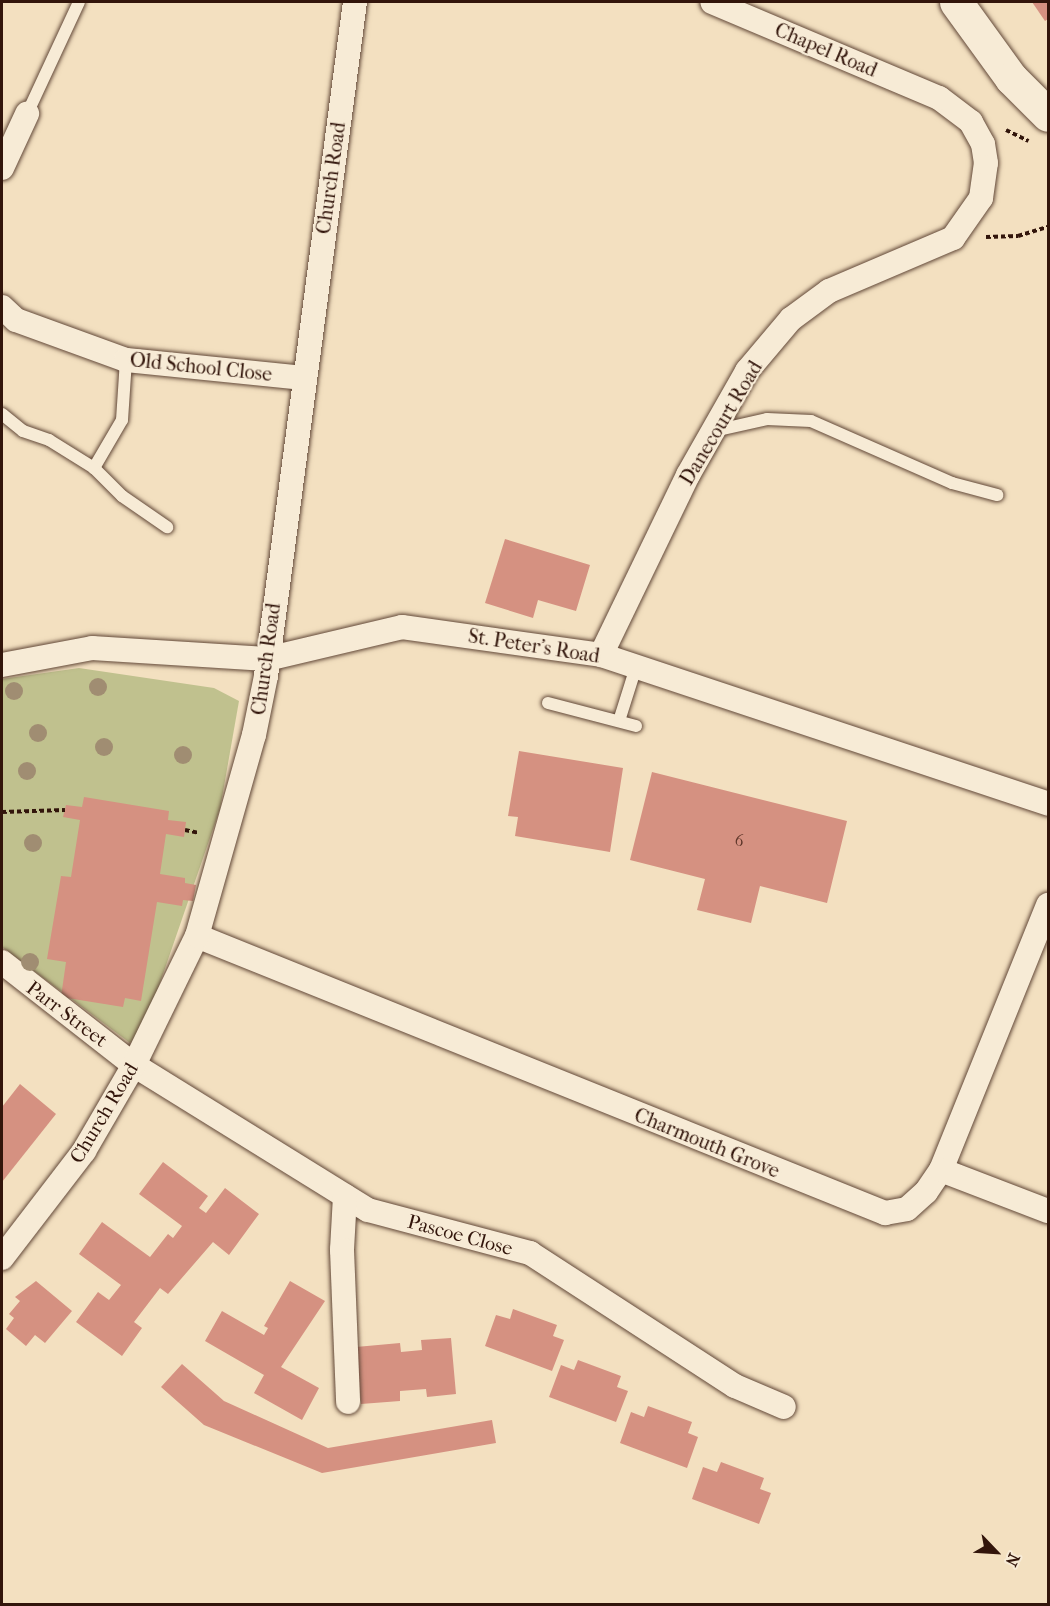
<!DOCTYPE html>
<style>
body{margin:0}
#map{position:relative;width:1050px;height:1606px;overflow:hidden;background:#f3e0c0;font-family:"IM FELL French Canon",serif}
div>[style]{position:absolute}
.green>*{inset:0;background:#c0c18e}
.building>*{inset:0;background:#d59181}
.path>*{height:4px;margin-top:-2px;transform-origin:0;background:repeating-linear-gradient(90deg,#32150b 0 4.5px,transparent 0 7.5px)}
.roads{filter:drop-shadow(0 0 2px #624838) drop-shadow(0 0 2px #624838)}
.lane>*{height:12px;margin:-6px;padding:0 6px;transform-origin:6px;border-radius:6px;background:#f7ebd6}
.street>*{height:24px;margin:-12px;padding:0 12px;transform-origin:12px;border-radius:12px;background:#f7ebd6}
.secondary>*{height:33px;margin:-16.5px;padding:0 16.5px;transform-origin:16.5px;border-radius:16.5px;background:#f7ebd6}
.trees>*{width:18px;height:18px;margin:-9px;border-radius:50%;background:#a08d72}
span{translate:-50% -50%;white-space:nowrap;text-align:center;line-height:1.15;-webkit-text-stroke:4.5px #f7ebd6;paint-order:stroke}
.number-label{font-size:16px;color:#5b3428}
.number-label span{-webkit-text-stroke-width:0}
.street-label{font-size:20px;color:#32150b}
.frame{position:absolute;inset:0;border:3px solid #32150b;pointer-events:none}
.north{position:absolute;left:966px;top:1522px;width:60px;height:60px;-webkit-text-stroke:4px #f7ebd6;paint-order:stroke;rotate:115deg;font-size:16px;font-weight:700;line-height:24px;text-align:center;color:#32150b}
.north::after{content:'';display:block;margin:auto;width:21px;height:27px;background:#32150b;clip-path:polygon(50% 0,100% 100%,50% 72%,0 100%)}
</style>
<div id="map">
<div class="green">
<i style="clip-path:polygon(79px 668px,214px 688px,239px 701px,220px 809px,143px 1032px,130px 1043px,2px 947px,2px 679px)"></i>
</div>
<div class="building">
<i style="clip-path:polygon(1032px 2px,1048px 2px,1048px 19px,1045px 21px)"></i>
<i style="clip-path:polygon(505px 539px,590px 565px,576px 611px,538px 600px,533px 618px,485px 603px)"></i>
<i style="clip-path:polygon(519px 751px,623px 768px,610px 852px,515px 836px,518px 817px,508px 816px)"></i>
<i style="clip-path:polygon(652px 772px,847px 821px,827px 903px,760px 886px,751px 923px,697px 910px,705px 879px,630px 860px)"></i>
<i style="clip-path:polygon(84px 797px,169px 811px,168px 820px,186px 822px,184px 837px,166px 834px,160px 874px,185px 878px,185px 883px,196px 885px,193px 901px,183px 900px,182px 906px,157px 902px,141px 1001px,125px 998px,123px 1007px,61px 997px,66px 962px,47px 959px,61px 876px,71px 877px,80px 820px,63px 817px,66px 805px,82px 807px)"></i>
<i style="clip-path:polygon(20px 1084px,56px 1114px,2px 1182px,2px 1107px)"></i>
<i style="clip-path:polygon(163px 1162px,208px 1196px,199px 1208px,206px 1213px,225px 1188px,259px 1214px,229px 1255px,213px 1242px,168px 1294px,160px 1288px,134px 1322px,142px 1328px,122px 1356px,76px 1322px,98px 1292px,109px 1300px,121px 1285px,79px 1254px,102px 1222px,150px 1257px,168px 1234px,173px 1238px,182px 1226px,139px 1194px)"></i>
<i style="clip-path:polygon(36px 1281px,72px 1311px,45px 1343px,35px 1335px,26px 1346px,6px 1329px,14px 1318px,9px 1314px,20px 1301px,15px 1297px)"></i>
<i style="clip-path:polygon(290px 1281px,325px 1301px,281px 1367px,319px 1388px,302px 1420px,254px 1393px,264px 1375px,205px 1341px,222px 1311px,264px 1335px,268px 1328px,264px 1326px)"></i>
<i style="clip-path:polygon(513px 1309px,557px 1325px,553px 1336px,564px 1340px,552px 1371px,485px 1346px,496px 1315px,510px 1319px)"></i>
<i style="clip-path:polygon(451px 1338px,456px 1394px,427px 1397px,426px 1389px,400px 1391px,400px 1401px,361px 1404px,356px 1347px,400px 1343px,401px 1352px,422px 1350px,421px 1340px)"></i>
<i style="clip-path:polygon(578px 1360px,621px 1376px,617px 1387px,628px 1391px,616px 1422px,549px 1397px,561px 1365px,574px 1370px)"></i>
<i style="clip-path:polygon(182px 1364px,224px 1401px,328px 1448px,492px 1420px,496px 1443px,322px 1473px,204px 1425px,161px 1387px)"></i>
<i style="clip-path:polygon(648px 1406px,692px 1422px,688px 1433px,698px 1437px,687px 1468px,620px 1443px,631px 1412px,644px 1417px)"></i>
<i style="clip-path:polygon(721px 1462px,764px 1478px,760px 1489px,771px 1493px,759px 1524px,692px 1499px,703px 1467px,717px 1472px)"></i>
</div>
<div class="path">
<i style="left:1006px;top:130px;width:25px;rotate:26deg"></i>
<i style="left:986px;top:237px;width:32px;rotate:-2deg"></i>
<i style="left:1018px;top:236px;width:31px;rotate:-17deg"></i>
<i style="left:2px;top:812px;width:63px;rotate:-1.8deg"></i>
<i style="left:185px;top:830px;width:14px;rotate:12deg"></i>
</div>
<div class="roads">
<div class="lane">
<i style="left:27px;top:114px;width:123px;rotate:-65.1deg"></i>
<i style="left:126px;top:360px;width:60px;rotate:93.8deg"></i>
<i style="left:122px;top:420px;width:56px;rotate:120.3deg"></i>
<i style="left:94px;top:468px;width:40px;rotate:45deg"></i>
<i style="left:122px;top:496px;width:55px;rotate:34.6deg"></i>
<i style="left:2px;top:414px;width:27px;rotate:39deg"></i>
<i style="left:23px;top:431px;width:28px;rotate:19deg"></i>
<i style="left:49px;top:440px;width:53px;rotate:31.9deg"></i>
<i style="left:714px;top:431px;width:54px;rotate:-12.8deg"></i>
<i style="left:767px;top:419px;width:44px;rotate:2.6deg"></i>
<i style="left:811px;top:421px;width:154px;rotate:23.7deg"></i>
<i style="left:952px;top:483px;width:47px;rotate:14.9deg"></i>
<i style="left:548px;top:703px;width:91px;rotate:14.6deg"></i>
<i style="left:619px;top:721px;width:57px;rotate:-72.5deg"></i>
</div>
<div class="street">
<i style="left:2px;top:168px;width:60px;rotate:-65.2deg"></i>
<i style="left:2px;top:307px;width:19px;rotate:43deg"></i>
<i style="left:16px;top:320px;width:117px;rotate:20deg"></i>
<i style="left:126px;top:360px;width:179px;rotate:5.8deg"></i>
<i style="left:601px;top:655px;width:200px;rotate:-64.2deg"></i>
<i style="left:688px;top:475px;width:120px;rotate:-60.4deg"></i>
<i style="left:747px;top:371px;width:68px;rotate:-49.8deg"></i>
<i style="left:791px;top:319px;width:47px;rotate:-36.4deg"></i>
<i style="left:829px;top:291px;width:135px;rotate:-23.1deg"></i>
<i style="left:953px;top:238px;width:49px;rotate:-55deg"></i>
<i style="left:981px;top:198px;width:35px;rotate:-82deg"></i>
<i style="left:986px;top:163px;width:19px;rotate:-99deg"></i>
<i style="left:983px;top:144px;width:25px;rotate:-119deg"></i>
<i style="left:971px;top:122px;width:40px;rotate:-143deg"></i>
<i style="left:939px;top:98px;width:246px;rotate:-157.1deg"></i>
<i style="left:2px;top:665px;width:92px;rotate:-10.7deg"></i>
<i style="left:92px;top:648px;width:175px;rotate:3.6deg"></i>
<i style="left:267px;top:659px;width:139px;rotate:-13.3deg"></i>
<i style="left:402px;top:627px;width:201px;rotate:8deg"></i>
<i style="left:601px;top:655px;width:471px;rotate:18.4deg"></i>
<i style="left:197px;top:936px;width:742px;rotate:21.93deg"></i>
<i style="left:885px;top:1213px;width:22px;rotate:-10deg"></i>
<i style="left:907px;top:1209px;width:25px;rotate:-42deg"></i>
<i style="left:926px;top:1192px;width:27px;rotate:-56deg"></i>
<i style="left:941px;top:1170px;width:286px;rotate:-68deg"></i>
<i style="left:2px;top:962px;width:167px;rotate:38deg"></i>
<i style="left:134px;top:1065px;width:275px;rotate:31.8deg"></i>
<i style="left:368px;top:1210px;width:168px;rotate:14.9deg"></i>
<i style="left:530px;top:1253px;width:244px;rotate:33deg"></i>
<i style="left:735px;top:1386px;width:53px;rotate:23.2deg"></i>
<i style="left:941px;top:1170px;width:115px;rotate:21deg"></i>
<i style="left:345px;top:1196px;width:54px;rotate:93.2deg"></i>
<i style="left:342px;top:1250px;width:152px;rotate:87.7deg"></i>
<i style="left:2px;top:1258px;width:135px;rotate:-52.5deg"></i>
<i style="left:84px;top:1151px;width:99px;rotate:-59.8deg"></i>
<i style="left:134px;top:1065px;width:144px;rotate:-64deg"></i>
<i style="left:197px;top:936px;width:209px;rotate:-74.2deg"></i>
<i style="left:254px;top:735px;width:60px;rotate:-78.5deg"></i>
<i style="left:266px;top:676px;width:680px;rotate:-82.48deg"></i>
</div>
<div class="secondary">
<i style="left:956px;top:2px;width:94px;rotate:54.1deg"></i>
<i style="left:1011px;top:78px;width:52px;rotate:45deg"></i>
</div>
</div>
<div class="trees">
<i style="left:98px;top:687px"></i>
<i style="left:14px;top:691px"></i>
<i style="left:38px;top:733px"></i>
<i style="left:104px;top:747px"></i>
<i style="left:183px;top:755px"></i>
<i style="left:27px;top:771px"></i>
<i style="left:33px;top:843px"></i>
<i style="left:30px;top:962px"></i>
</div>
<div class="number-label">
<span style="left:739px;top:841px">6</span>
</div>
<div class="street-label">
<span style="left:826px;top:50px;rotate:23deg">Chapel Road</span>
<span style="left:331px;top:178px;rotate:-82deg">Church Road</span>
<span style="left:201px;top:367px;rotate:6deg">Old School Close</span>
<span style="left:721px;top:423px;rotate:-59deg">Danecourt Road</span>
<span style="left:534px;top:646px;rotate:9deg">St. Peter's Road</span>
<span style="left:266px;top:659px;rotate:-82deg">Church Road</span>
<span style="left:67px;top:1014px;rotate:37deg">Parr Street</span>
<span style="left:104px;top:1113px;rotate:-59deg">Church Road</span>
<span style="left:707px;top:1143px;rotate:22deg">Charmouth Grove</span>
<span style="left:460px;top:1235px;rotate:15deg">Pascoe Close</span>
</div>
<div class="frame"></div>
<div class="north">N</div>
</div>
